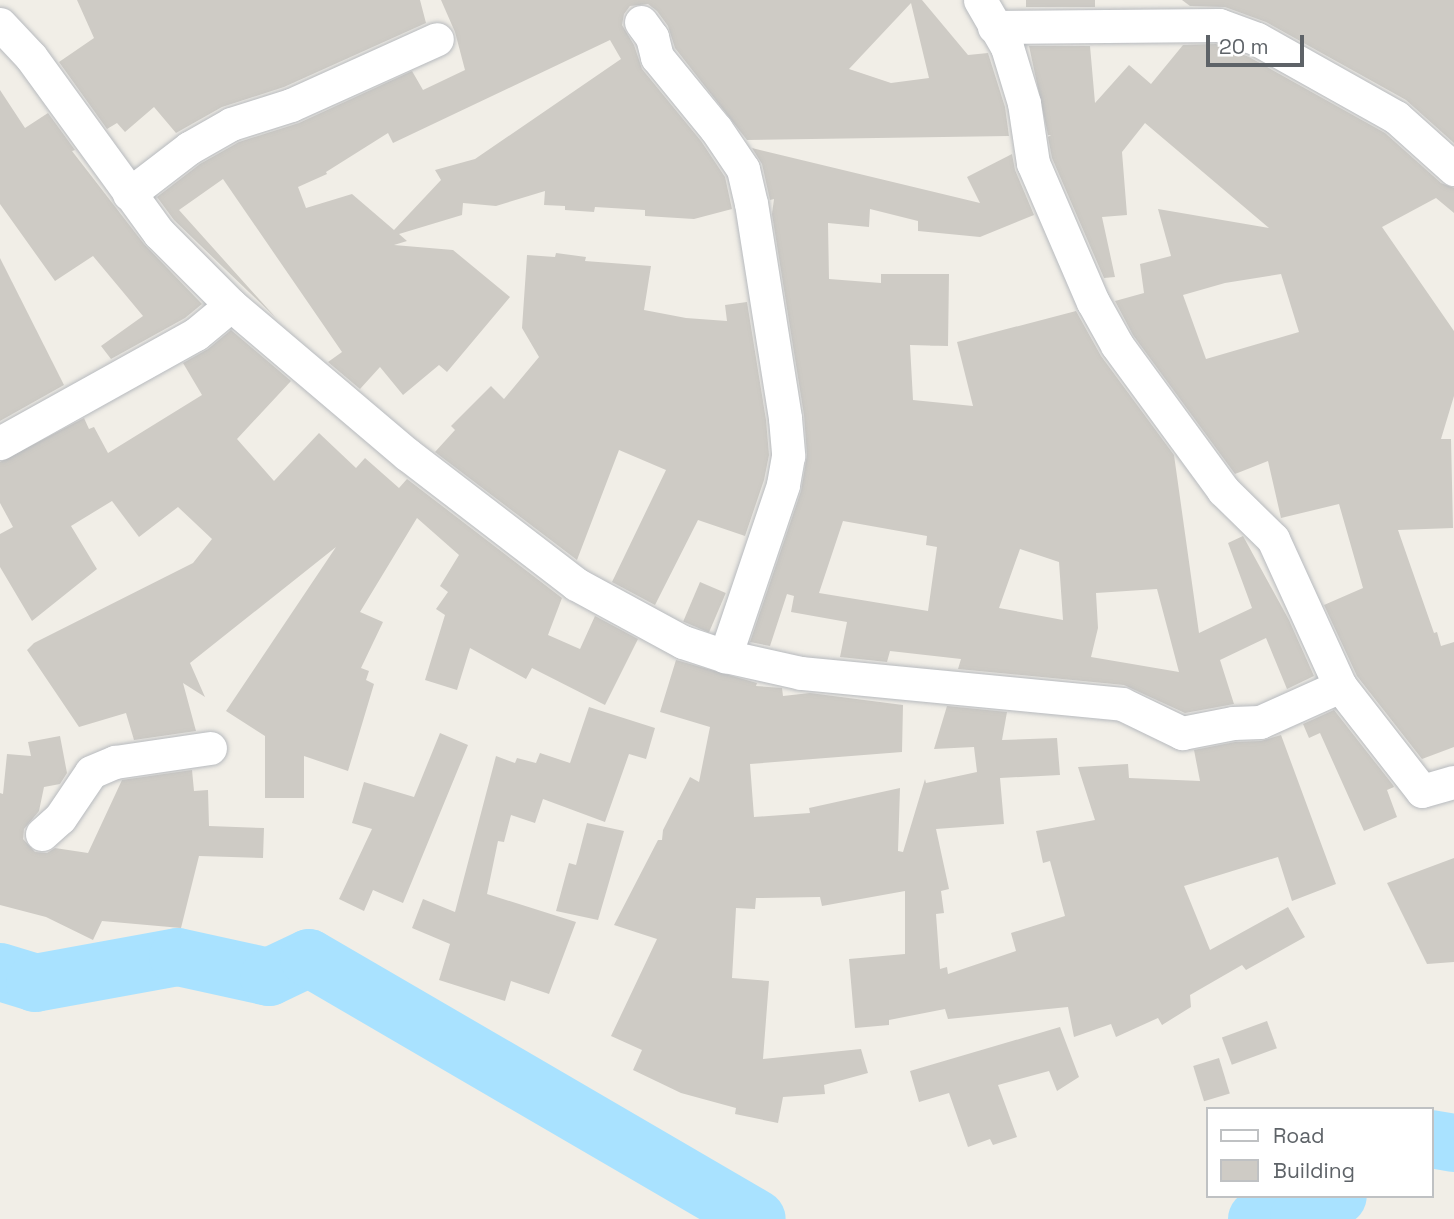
<!DOCTYPE html>
<style>
body{margin:0}
#map{position:relative;width:1454px;height:1219px;overflow:hidden;background:#f1eee7;font-family:"Space Grotesk",sans-serif}
div>[style]{position:absolute}
.river>*{height:58px;margin:-29px;padding:0 29px;transform-origin:29px;border-radius:29px;background:#a9e2ff}
.building>*{inset:0;background:#cecbc5;transform-origin:0 0}
.roads{filter:drop-shadow(0 0 2px #b7babe) drop-shadow(0 0 2px #b7babe)}
.minor>*{height:33px;margin:-16.5px;padding:0 16.5px;transform-origin:16.5px;border-radius:16.5px;background:#fff}
span{translate:-50% -50%;white-space:nowrap;text-align:center;line-height:1.15;-webkit-text-stroke:5px #fff;paint-order:stroke}
.legend{position:absolute;left:1206px;top:1107px;width:228px;height:91px;box-sizing:border-box;background:#fff;border:2px solid #bfc1c3;margin:0;padding:9px 12px;list-style:none;font-size:21px;color:#5e6368}
.legend li{display:flex;align-items:center;gap:14px;height:35px}
.legend b{width:35px;border:2px solid #bfc1c3}
.scale{position:absolute;left:1206px;top:35px;width:98px;height:32px;box-sizing:border-box;border:4px solid #5e6368;border-top:0;padding-left:9px;font-size:21px;line-height:24px;white-space:nowrap;color:#5e6368;-webkit-text-stroke:5px #fff;paint-order:stroke}
</style>
<div id="map">
<div class="river">
<i style="left:0;top:972px;width:37px;rotate:17deg"></i>
<i style="left:35px;top:983px;width:145px;rotate:-10.3deg"></i>
<i style="left:178px;top:957px;width:93px;rotate:12.4deg"></i>
<i style="left:269px;top:977px;width:44px;rotate:-25.4deg"></i>
<i style="left:309px;top:958px;width:518px;rotate:30.22deg"></i>
<i style="left:1431px;top:1139px;width:23px;rotate:10deg"></i>
<i style="left:1257px;top:1219px;width:42px;rotate:-2.7deg"></i>
<i style="left:1299px;top:1217px;width:44px;rotate:-28.3deg"></i>
</div>
<div class="building">
<i style="clip-path:polygon(77px 0,420px 0,426px 23px,284px 87px,222px 107px,176px 133px,154px 107px,125px 132px,117px 123px,107px 129px,59px 62px,94px 38px)"></i>
<i style="clip-path:polygon(evenodd,441px 0,922px 0,968px 55px,988px 53px,1005px 107px,1009px 136px,747px 140px,675px 48px,668px 26px,657px 11px,648px 4px,630px 6px,624px 14px,622px 25px,634px 45px,642px 69px,701px 141px,725px 177px,732px 209px,694px 219px,645px 216px,645px 210px,595px 207px,594px 212px,565px 210px,565px 206px,544px 205px,545px 191px,496px 206px,463px 203px,462px 215px,399px 234px,407px 241px,394px 245px,453px 250px,510px 297px,447px 372px,439px 365px,403px 395px,380px 367px,360px 389px,328px 362px,342px 352px,223px 179px,179px 210px,276px 318px,174px 220px,157px 197px,200px 164px,239px 142px,299px 123px,412px 71px,423px 90px,465px 70px,455px 32px,441px 0,911px 3px,929px 78px,891px 83px,849px 69px,911px 3px,441px 0,610px 40px,621px 59px,475px 159px,435px 170px,441px 180px,394px 230px,352px 194px,306px 208px,298px 187px,327px 174px,326px 172px,388px 133px,393px 143px,610px 40px)"></i>
<i style="left:1026px;top:0;width:69px;height:7px"></i>
<i style="clip-path:polygon(1182px 0,1454px 0,1454px 143px,1406px 100px,1266px 22px,1225px 7px,1190px 6px)"></i>
<i style="clip-path:polygon(evenodd,1216px 44px,1249px 57px,1385px 133px,1441px 183px,1454px 188px,1454px 213px,1436px 198px,1382px 227px,1454px 331px,1454px 396px,1441px 439px,1451px 439px,1453px 528px,1398px 530px,1434px 633px,1437px 632px,1441px 646px,1454px 642px,1454px 747px,1422px 759px,1357px 676px,1324px 605px,1363px 588px,1339px 504px,1281px 518px,1268px 461px,1235px 474px,1133px 335px,1115px 301px,1144px 293px,1140px 264px,1171px 256px,1158px 209px,1269px 228px,1145px 123px,1122px 152px,1127px 215px,1102px 217px,1115px 277px,1104px 278px,1052px 158px,1048px 137px,1051px 135px,1048px 135px,1029px 46px,1090px 46px,1095px 103px,1129px 65px,1151px 84px,1183px 45px,1216px 44px,1281px 274px,1299px 332px,1206px 359px,1183px 295px,1225px 283px,1281px 274px)"></i>
<i style="clip-path:polygon(0 90px,25px 128px,48px 113px,75px 150px,72px 151px,144px 244px,202px 304px,185px 318px,111px 359px,101px 346px,143px 316px,93px 256px,55px 281px,0 204px)"></i>
<i style="clip-path:polygon(evenodd,752px 148px,980px 203px,967px 177px,1012px 154px,1015px 170px,1034px 215px,980px 237px,918px 231px,918px 221px,870px 209px,869px 227px,828px 223px,829px 279px,881px 283px,881px 274px,949px 274px,948px 346px,910px 345px,913px 400px,973px 406px,957px 342px,1076px 311px,1101px 356px,1174px 455px,1199px 633px,1252px 608px,1228px 543px,1243px 536px,1289px 620px,1314px 676px,1287px 689px,1266px 638px,1220px 660px,1234px 704px,1185px 713px,1124px 685px,958px 669px,961px 659px,890px 651px,887px 662px,840px 657px,847px 622px,791px 612px,794px 596px,787px 594px,770px 646px,750px 642px,801px 491px,807px 455px,804px 415px,772px 214px,774px 199px,770px 200px,762px 164px,752px 148px,843px 521px,927px 536px,926px 545px,937px 547px,928px 611px,819px 593px,843px 521px,752px 148px,1020px 549px,1059px 562px,1063px 620px,999px 608px,1020px 549px,752px 148px,1157px 589px,1179px 672px,1091px 657px,1098px 628px,1096px 593px,1157px 589px)"></i>
<i style="clip-path:polygon(556px 253px,586px 257px,585px 261px,651px 266px,644px 310px,686px 318px,727px 321px,725px 305px,747px 302px,766px 420px,769px 455px,764px 480px,745px 536px,698px 520px,655px 605px,612px 582px,666px 470px,619px 450px,577px 560px,435px 452px,455px 430px,451px 426px,491px 386px,504px 399px,539px 357px,522px 328px,527px 255px,555px 257px)"></i>
<i style="clip-path:polygon(0 258px,64px 385px,0 421px)"></i>
<i style="clip-path:polygon(231px 330px,291px 381px,237px 439px,274px 481px,319px 433px,356px 468px,365px 458px,399px 488px,407px 479px,562px 598px,548px 635px,580px 649px,595px 616px,638px 639px,605px 705px,532px 668px,526px 679px,470px 648px,457px 690px,425px 680px,445px 615px,436px 609px,448px 592px,440px 586px,459px 555px,417px 518px,360px 612px,383px 622px,361px 668px,369px 671px,366px 680px,374px 684px,348px 771px,304px 756px,304px 798px,265px 798px,265px 736px,226px 711px,336px 547px,190px 663px,205px 697px,183px 683px,196px 731px,134px 740px,126px 713px,79px 727px,27px 650px,34px 643px,193px 563px,212px 539px,178px 507px,139px 537px,112px 501px,71px 526px,97px 569px,32px 621px,0 567px,0 534px,13px 527px,0 503px,0 462px,84px 418px,89px 429px,94px 427px,108px 453px,202px 395px,183px 363px,208px 349px)"></i>
<i style="left:700px;top:582px;width:28px;height:43px;rotate:23deg"></i>
<i style="clip-path:polygon(676px 660px,757px 683px,756px 686px,782px 688px,783px 696px,810px 693px,903px 705px,902px 752px,750px 764px,754px 817px,810px 813px,809px 808px,900px 788px,898px 851px,903px 852px,925px 779px,926px 783px,977px 772px,974px 747px,934px 749px,947px 706px,1007px 712px,1002px 740px,1057px 738px,1060px 775px,1000px 778px,1004px 824px,936px 829px,949px 889px,941px 891px,944px 913px,936px 914px,940px 969px,947px 967px,948px 974px,1016px 951px,1011px 933px,1065px 916px,1050px 861px,1043px 863px,1036px 831px,1095px 820px,1078px 767px,1128px 764px,1129px 778px,1200px 781px,1194px 750px,1235px 742px,1261px 741px,1281px 735px,1336px 884px,1292px 901px,1278px 857px,1184px 886px,1210px 950px,1288px 907px,1305px 937px,1246px 970px,1242px 965px,1190px 995px,1191px 1007px,1162px 1025px,1158px 1018px,1116px 1037px,1111px 1024px,1074px 1037px,1068px 1007px,948px 1019px,945px 1009px,889px 1020px,889px 1025px,855px 1028px,849px 959px,905px 954px,905px 891px,822px 906px,820px 897px,756px 898px,755px 909px,736px 908px,732px 978px,769px 981px,763px 1059px,861px 1049px,868px 1073px,824px 1085px,825px 1094px,783px 1097px,778px 1123px,735px 1114px,736px 1108px,681px 1093px,633px 1070px,642px 1050px,611px 1036px,657px 939px,614px 925px,658px 840px,662px 840px,663px 830px,690px 777px,699px 782px,710px 727px,660px 712px)"></i>
<i style="clip-path:polygon(589px 707px,655px 728px,646px 759px,629px 754px,605px 822px,543px 799px,535px 823px,511px 815px,504px 842px,498px 841px,487px 894px,576px 922px,549px 994px,511px 981px,505px 1001px,439px 980px,450px 944px,412px 928px,423px 899px,455px 912px,496px 756px,515px 763px,517px 758px,536px 763px,540px 753px,570px 763px)"></i>
<i style="clip-path:polygon(1334px 710px,1393px 785px,1394px 787px,1387px 790px,1397px 817px,1364px 831px,1320px 733px,1309px 738px,1303px 724px)"></i>
<i style="clip-path:polygon(440px 733px,468px 745px,403px 903px,373px 890px,364px 911px,339px 899px,372px 829px,352px 823px,364px 782px,414px 797px)"></i>
<i style="clip-path:polygon(60px 736px,67px 773px,60px 784px,44px 787px,39px 811px,24px 829px,23px 839px,35px 852px,47px 853px,55px 848px,88px 853px,122px 780px,192px 770px,194px 791px,208px 790px,209px 826px,264px 828px,263px 858px,199px 856px,181px 928px,102px 921px,93px 940px,46px 917px,0 905px,0 793px,3px 794px,7px 754px,31px 756px,28px 742px)"></i>
<i style="clip-path:polygon(587px 823px,624px 831px,598px 920px,556px 911px,569px 863px,576px 865px)"></i>
<i style="clip-path:polygon(1454px 858px,1454px 962px,1427px 964px,1387px 883px)"></i>
<i style="left:1267px;top:1021px;width:29px;height:48px;rotate:70deg"></i>
<i style="clip-path:polygon(1060px 1027px,1079px 1077px,1057px 1091px,1049px 1071px,998px 1085px,1017px 1137px,993px 1145px,990px 1139px,968px 1147px,949px 1093px,919px 1102px,910px 1071px)"></i>
<i style="left:1219px;top:1058px;width:37px;height:27px;rotate:73deg"></i>
</div>
<div class="roads">
<div class="minor">
<i style="left:980px;top:0;width:54px;rotate:60.1deg"></i>
<i style="left:1007px;top:47px;width:59px;rotate:73.1deg"></i>
<i style="left:1024px;top:103px;width:61px;rotate:81.5deg"></i>
<i style="left:1033px;top:163px;width:151px;rotate:66.7deg"></i>
<i style="left:1093px;top:302px;width:49px;rotate:60.8deg"></i>
<i style="left:1117px;top:345px;width:180px;rotate:53.8deg"></i>
<i style="left:1223px;top:490px;width:70px;rotate:44.4deg"></i>
<i style="left:1273px;top:539px;width:162px;rotate:65.5deg"></i>
<i style="left:1340px;top:686px;width:133px;rotate:52deg"></i>
<i style="left:1422px;top:791px;width:33px;rotate:-16deg"></i>
<i style="left:641px;top:22px;width:19px;rotate:54deg"></i>
<i style="left:652px;top:37px;width:21px;rotate:76deg"></i>
<i style="left:657px;top:57px;width:93px;rotate:50.7deg"></i>
<i style="left:716px;top:129px;width:48px;rotate:56deg"></i>
<i style="left:743px;top:169px;width:35px;rotate:77deg"></i>
<i style="left:751px;top:203px;width:218px;rotate:81deg"></i>
<i style="left:785px;top:418px;width:38px;rotate:85deg"></i>
<i style="left:788px;top:456px;width:29px;rotate:100deg"></i>
<i style="left:783px;top:485px;width:181px;rotate:108.7deg"></i>
<i style="left:0;top:24px;width:45px;rotate:46.8deg"></i>
<i style="left:31px;top:57px;width:218px;rotate:54deg"></i>
<i style="left:159px;top:233px;width:102px;rotate:45deg"></i>
<i style="left:231px;top:305px;width:232px;rotate:40.3deg"></i>
<i style="left:408px;top:455px;width:212px;rotate:37.5deg"></i>
<i style="left:576px;top:584px;width:122px;rotate:28.5deg"></i>
<i style="left:683px;top:642px;width:44px;rotate:18.4deg"></i>
<i style="left:725px;top:656px;width:78px;rotate:12.6deg"></i>
<i style="left:801px;top:673px;width:322px;rotate:5.5deg"></i>
<i style="left:1122px;top:704px;width:67px;rotate:25.8deg"></i>
<i style="left:1182px;top:733px;width:52px;rotate:-11.1deg"></i>
<i style="left:1233px;top:723px;width:27px;rotate:-2deg"></i>
<i style="left:1260px;top:722px;width:88px;rotate:-24.2deg"></i>
<i style="left:994px;top:27px;width:225px;rotate:-0.5deg"></i>
<i style="left:1219px;top:25px;width:40px;rotate:20.2deg"></i>
<i style="left:1257px;top:39px;width:159px;rotate:29.3deg"></i>
<i style="left:1396px;top:117px;width:78px;rotate:41.9deg"></i>
<i style="left:129px;top:194px;width:76px;rotate:-37.5deg"></i>
<i style="left:189px;top:148px;width:48px;rotate:-29.7deg"></i>
<i style="left:231px;top:124px;width:63px;rotate:-17.6deg"></i>
<i style="left:291px;top:105px;width:160px;rotate:-24.3deg"></i>
<i style="left:0;top:443px;width:224px;rotate:-29.1deg"></i>
<i style="left:196px;top:334px;width:45px;rotate:-39.6deg"></i>
<i style="left:42px;top:834px;width:24px;rotate:-42deg"></i>
<i style="left:60px;top:818px;width:55px;rotate:-56deg"></i>
<i style="left:91px;top:772px;width:26px;rotate:-23deg"></i>
<i style="left:115px;top:762px;width:96px;rotate:-8.4deg"></i>
</div>
</div>
<ul class="legend">
<li><b style="height:9px;background:#fff"></b>Road</li>
<li><b style="height:19px;background:#cecbc5"></b>Building</li>
</ul>
<div class="scale">20 m</div>
</div>
